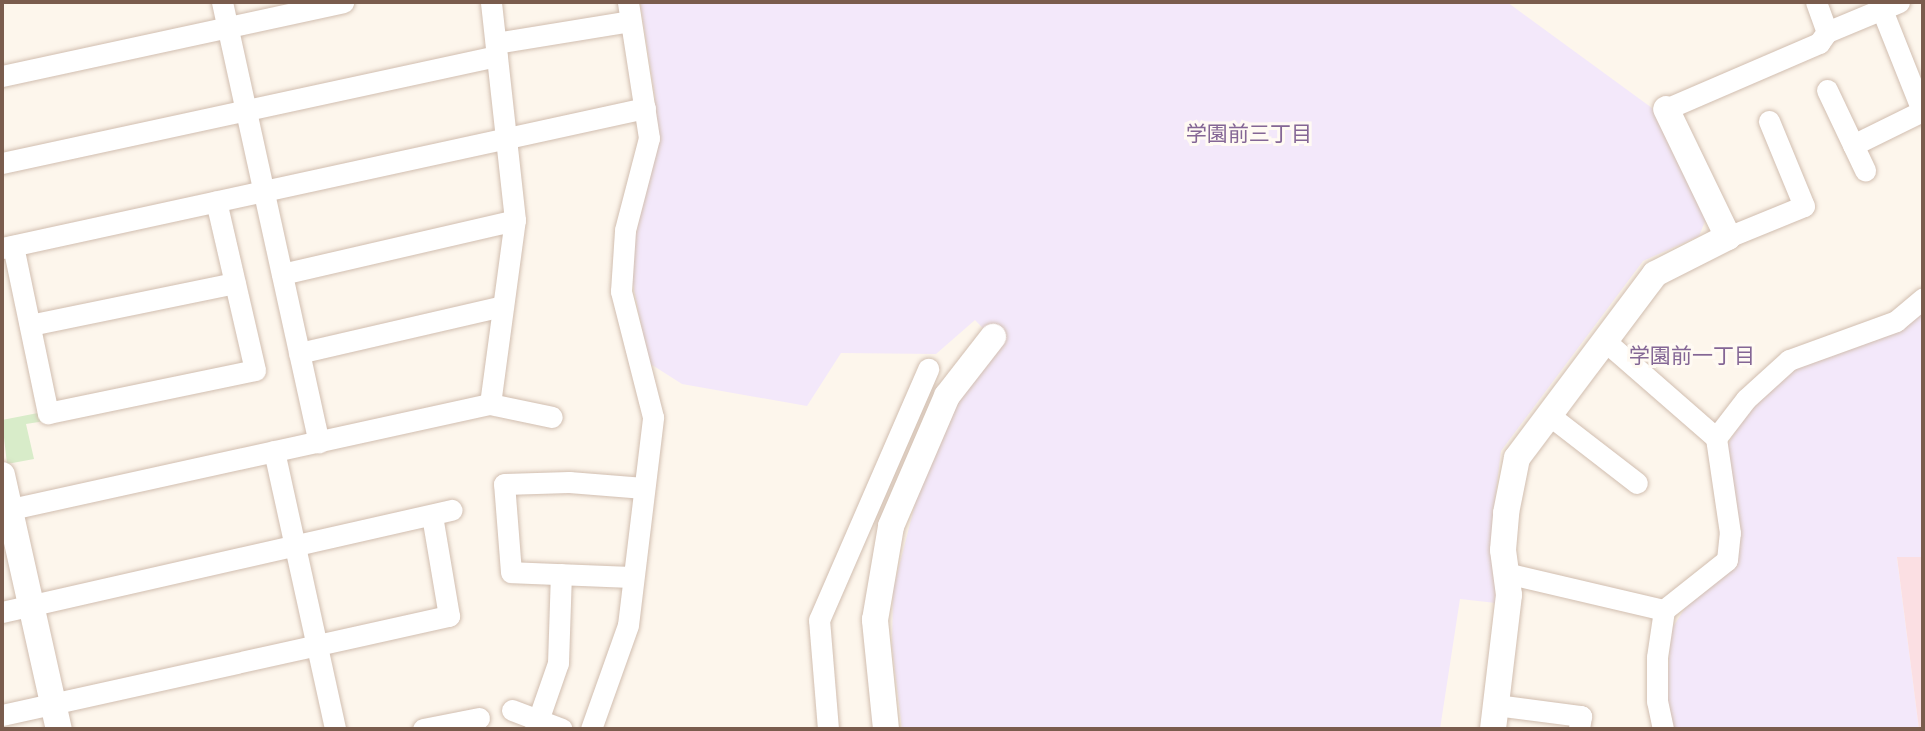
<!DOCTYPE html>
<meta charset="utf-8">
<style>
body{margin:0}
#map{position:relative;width:1925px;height:731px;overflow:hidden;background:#fdf6ec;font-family:Overpass,"Noto Sans JP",sans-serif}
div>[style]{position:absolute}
.education>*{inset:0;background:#f3e8fa}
.medical>*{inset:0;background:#fbdfe3}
.green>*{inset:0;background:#d8ecc9}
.roads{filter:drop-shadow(0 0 2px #d1beb0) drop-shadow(0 0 2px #d1beb0)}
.minor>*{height:21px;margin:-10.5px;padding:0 10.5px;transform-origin:10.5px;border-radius:10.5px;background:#fff}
.tertiary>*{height:26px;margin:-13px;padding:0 13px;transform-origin:13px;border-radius:13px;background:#fff}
span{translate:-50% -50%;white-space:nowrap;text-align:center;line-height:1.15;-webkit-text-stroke:6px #fffaf3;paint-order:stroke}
.neighbourhood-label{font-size:21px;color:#846695}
.frame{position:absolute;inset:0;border:4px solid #7a5c4d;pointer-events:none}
</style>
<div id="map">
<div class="education">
<i style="clip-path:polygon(640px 2px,1507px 2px,1652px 108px,1706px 219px,1699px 236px,1643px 261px,1501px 451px,1492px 524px,1496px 603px,1460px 599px,1440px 729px,902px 729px,892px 646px,893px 590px,921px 481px,957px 399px,998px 344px,975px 320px,936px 354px,841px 353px,807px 406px,682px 384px,649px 363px,629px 265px,652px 163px,655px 96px)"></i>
<i style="clip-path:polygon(1923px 313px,1923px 559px,1897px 558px,1919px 729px,1671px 729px,1666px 702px,1671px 630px,1689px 602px,1738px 562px,1727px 446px,1751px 404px,1794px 367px,1899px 329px)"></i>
</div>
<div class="medical">
<i style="clip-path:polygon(1897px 557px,1923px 557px,1923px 729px,1919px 729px)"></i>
</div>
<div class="green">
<i style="clip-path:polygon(43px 412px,45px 421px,26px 424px,34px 459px,7px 464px,2px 420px)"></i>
</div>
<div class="roads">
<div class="minor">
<i style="left:222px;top:2px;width:451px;rotate:77.6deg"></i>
<i style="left:1816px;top:2px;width:32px;rotate:70deg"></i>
<i style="left:1882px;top:10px;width:111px;rotate:68.3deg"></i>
<i style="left:496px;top:43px;width:136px;rotate:-9.3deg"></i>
<i style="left:2px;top:76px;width:349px;rotate:-12.2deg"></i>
<i style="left:1827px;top:90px;width:89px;rotate:64.6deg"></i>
<i style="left:1666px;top:109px;width:167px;rotate:-23.3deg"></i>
<i style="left:1819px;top:43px;width:14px;rotate:-54deg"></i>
<i style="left:1827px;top:32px;width:78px;rotate:-22.6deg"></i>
<i style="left:1853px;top:145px;width:77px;rotate:-26.2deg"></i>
<i style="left:2px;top:163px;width:506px;rotate:-12.2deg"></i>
<i style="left:1728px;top:237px;width:82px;rotate:-22.2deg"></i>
<i style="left:1804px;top:206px;width:92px;rotate:-112.4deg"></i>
<i style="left:13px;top:246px;width:171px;rotate:78.2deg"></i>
<i style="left:48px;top:413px;width:211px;rotate:-11.7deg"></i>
<i style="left:255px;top:370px;width:173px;rotate:-103deg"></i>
<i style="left:2px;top:248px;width:658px;rotate:-12.28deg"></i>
<i style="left:282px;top:274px;width:239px;rotate:-13deg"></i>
<i style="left:30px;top:325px;width:209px;rotate:-11.6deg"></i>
<i style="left:1605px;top:341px;width:147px;rotate:41.1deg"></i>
<i style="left:299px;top:353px;width:209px;rotate:-13deg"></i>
<i style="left:490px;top:404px;width:186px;rotate:-82.3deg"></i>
<i style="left:515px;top:220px;width:219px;rotate:-96.3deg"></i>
<i style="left:1549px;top:415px;width:111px;rotate:37.7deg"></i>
<i style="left:274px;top:451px;width:285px;rotate:77.6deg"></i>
<i style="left:2px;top:511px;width:500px;rotate:-12.4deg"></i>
<i style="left:490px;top:404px;width:63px;rotate:11.8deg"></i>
<i style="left:1506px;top:573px;width:162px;rotate:13.2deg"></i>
<i style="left:633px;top:577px;width:122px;rotate:-177.7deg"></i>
<i style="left:511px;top:572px;width:88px;rotate:-94.5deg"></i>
<i style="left:504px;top:484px;width:65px;rotate:-1.8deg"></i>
<i style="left:569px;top:482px;width:75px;rotate:4.6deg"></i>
<i style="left:2px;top:612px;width:461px;rotate:-12.8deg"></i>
<i style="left:1496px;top:705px;width:86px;rotate:7.4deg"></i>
<i style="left:1581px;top:716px;width:13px;rotate:99deg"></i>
<i style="left:512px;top:710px;width:53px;rotate:20.8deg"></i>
<i style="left:2px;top:715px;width:458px;rotate:-12.5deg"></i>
<i style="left:449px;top:616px;width:102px;rotate:-99.6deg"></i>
<i style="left:423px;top:729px;width:57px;rotate:-11.1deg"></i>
<i style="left:535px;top:729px;width:70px;rotate:-70.8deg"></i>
<i style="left:558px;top:663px;width:89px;rotate:-88.1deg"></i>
<i style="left:591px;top:729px;width:110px;rotate:-70.4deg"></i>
<i style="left:628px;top:625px;width:209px;rotate:-83.1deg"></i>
<i style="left:653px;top:417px;width:130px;rotate:-104.3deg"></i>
<i style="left:621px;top:291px;width:61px;rotate:-86.2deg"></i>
<i style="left:625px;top:230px;width:95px;rotate:-75.4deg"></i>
<i style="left:649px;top:138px;width:138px;rotate:-98.8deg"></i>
<i style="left:828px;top:729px;width:109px;rotate:-94.7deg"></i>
<i style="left:819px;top:620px;width:274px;rotate:-66.5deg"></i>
<i style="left:1663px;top:729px;width:29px;rotate:-102deg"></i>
<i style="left:1657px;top:701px;width:44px;rotate:-90deg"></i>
<i style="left:1657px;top:657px;width:48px;rotate:-81.5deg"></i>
<i style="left:1664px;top:610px;width:80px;rotate:-38.4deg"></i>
<i style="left:1727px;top:560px;width:27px;rotate:-84deg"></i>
<i style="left:1730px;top:533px;width:96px;rotate:-98.4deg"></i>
<i style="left:1716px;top:438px;width:49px;rotate:-52.4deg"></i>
<i style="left:1746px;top:399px;width:58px;rotate:-42.2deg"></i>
<i style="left:1789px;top:360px;width:114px;rotate:-20deg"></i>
<i style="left:1896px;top:321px;width:35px;rotate:-40deg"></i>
</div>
<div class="tertiary">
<i style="left:2px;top:475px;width:260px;rotate:77.4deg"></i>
<i style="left:886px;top:729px;width:110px;rotate:-95.8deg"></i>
<i style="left:875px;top:620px;width:95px;rotate:-80.3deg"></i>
<i style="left:891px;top:526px;width:142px;rotate:-66.7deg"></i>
<i style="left:947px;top:396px;width:75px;rotate:-52.1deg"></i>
<i style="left:1493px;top:729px;width:135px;rotate:-83.2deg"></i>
<i style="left:1509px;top:595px;width:45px;rotate:-97.6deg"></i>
<i style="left:1503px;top:550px;width:37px;rotate:-85deg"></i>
<i style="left:1506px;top:513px;width:56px;rotate:-78.7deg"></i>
<i style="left:1517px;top:458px;width:230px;rotate:-53.1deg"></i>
<i style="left:1655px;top:274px;width:82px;rotate:-26.9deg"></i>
<i style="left:1728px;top:237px;width:142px;rotate:-115.8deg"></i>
</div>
</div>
<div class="neighbourhood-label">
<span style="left:1249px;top:136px">学園前三丁目</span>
<span style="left:1692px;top:358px">学園前一丁目</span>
</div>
<div class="frame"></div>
</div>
